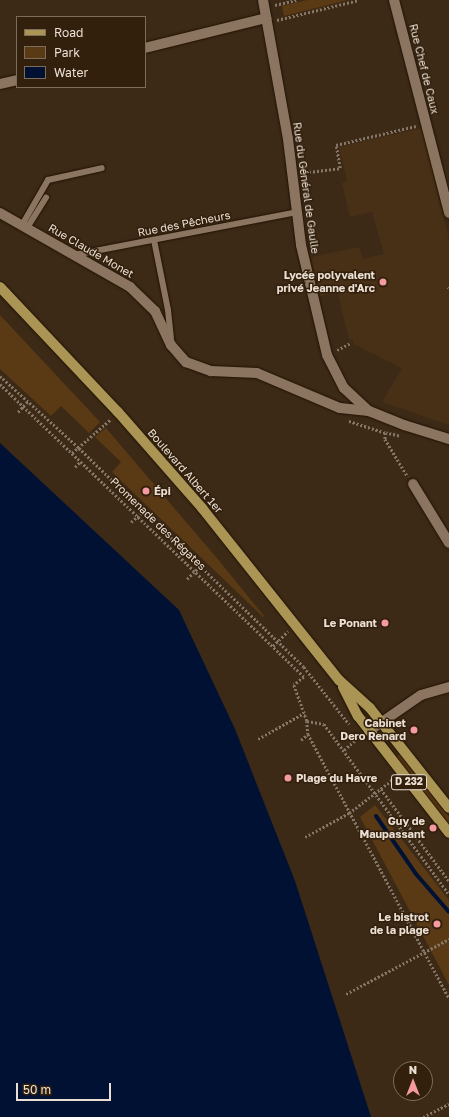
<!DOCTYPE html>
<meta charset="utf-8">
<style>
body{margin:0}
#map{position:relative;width:449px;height:1117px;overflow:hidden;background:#3c2a17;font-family:"Golos Text",sans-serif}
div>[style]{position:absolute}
.built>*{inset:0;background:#483017}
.green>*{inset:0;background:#5a3915}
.water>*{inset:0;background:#001134}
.stream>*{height:4px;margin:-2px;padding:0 2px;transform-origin:2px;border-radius:2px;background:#001134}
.path>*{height:2.5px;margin-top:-1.25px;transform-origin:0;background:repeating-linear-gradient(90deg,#857666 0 2px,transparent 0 4px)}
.roads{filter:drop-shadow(0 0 1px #231201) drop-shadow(0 0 1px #231201)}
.service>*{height:6px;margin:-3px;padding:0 3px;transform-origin:3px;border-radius:3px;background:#8b7560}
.minor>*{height:10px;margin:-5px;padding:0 5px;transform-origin:5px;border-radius:5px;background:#8b7560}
.secondary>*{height:10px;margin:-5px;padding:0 5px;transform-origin:5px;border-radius:5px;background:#8b7560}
.primary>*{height:10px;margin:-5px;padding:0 5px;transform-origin:5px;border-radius:5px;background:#aa9555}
.dots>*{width:11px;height:11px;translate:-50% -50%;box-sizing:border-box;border:2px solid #32200d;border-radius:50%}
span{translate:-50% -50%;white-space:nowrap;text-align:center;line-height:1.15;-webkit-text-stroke:3px #32200d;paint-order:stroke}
.shield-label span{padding:1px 3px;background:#32200d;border:1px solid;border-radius:3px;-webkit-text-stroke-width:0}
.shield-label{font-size:10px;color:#ebdfd3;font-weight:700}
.street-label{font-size:11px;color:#ebdfd3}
.poi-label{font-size:11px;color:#ebdfd3;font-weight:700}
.right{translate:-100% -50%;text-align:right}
.left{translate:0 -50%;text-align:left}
.legend{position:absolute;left:16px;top:16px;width:130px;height:72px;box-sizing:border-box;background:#32200d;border:1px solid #7c6c5c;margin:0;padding:5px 7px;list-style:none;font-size:12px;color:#ebdfd3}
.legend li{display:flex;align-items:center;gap:8px;height:20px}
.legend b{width:20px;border:1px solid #7c6c5c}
.north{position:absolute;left:393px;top:1061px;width:40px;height:40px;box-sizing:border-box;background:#32200d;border:1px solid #7c6c5c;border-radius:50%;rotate:0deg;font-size:11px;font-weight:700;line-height:16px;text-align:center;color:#ebdfd3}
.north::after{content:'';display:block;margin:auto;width:14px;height:18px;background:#f49aa0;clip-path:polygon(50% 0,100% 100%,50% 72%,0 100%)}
.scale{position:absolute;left:16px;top:1083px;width:95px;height:18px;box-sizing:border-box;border:2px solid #ebdfd3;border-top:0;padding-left:5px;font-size:12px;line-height:14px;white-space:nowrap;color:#ebdfd3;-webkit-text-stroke:3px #32200d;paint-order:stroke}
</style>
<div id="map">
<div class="built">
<i style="clip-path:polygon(422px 128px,449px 240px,449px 425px,382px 402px,402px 368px,354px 344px,352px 339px,349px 340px,338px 293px,320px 296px,311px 257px,359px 247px,363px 259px,384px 254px,372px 212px,350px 217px,342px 183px,347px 181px,339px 147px)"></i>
</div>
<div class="green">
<i style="clip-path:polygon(307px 0,348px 0,284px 16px,282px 6px)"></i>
<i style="clip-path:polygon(0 315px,100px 422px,89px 433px,61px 406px,51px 416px,0 369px)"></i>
<i style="clip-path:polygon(106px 428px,221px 563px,264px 616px,263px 617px,112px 472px,121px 462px,95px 437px)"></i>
<i style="clip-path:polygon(400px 754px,449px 817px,449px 826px,396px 757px)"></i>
<i style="clip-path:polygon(375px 805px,449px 900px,449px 985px,360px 817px)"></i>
</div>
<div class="water">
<i style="clip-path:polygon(0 443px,179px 610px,235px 729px,295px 881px,371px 1117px,0 1117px)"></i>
</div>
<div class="stream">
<i style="left:376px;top:816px;width:70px;rotate:55.4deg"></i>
<i style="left:416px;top:874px;width:50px;rotate:49deg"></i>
</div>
<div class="path">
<i style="left:275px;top:5px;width:22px;rotate:-13deg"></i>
<i style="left:277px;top:20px;width:84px;rotate:-13.7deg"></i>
<i style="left:301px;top:173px;width:39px;rotate:-7deg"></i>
<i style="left:340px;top:168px;width:23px;rotate:-100deg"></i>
<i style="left:336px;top:145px;width:82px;rotate:-13.4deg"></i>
<i style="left:448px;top:287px;width:1px;rotate:45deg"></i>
<i style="left:337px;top:350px;width:16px;rotate:-27deg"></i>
<i style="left:0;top:376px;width:107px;rotate:42.3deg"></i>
<i style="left:79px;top:448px;width:314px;rotate:44.2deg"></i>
<i style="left:304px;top:667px;width:73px;rotate:51.7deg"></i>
<i style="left:0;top:384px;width:422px;rotate:43.9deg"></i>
<i style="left:304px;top:677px;width:13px;rotate:141deg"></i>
<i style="left:294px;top:685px;width:38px;rotate:70deg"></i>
<i style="left:307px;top:721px;width:13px;rotate:86deg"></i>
<i style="left:308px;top:734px;width:299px;rotate:61.9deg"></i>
<i style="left:18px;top:412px;width:15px;rotate:-48deg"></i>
<i style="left:349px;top:421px;width:39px;rotate:18deg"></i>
<i style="left:399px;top:436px;width:13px;rotate:-167deg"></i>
<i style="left:386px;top:433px;width:6px;rotate:99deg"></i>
<i style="left:385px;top:439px;width:44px;rotate:58.8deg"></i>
<i style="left:72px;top:453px;width:52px;rotate:-41.1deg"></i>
<i style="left:75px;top:467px;width:8px;rotate:-45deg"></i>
<i style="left:131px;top:522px;width:17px;rotate:-40deg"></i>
<i style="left:187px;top:579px;width:18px;rotate:-45deg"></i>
<i style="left:273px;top:646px;width:21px;rotate:-45deg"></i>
<i style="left:307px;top:721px;width:17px;rotate:10deg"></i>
<i style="left:324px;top:724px;width:211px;rotate:53.7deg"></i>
<i style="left:258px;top:739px;width:53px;rotate:-29.5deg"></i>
<i style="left:301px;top:740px;width:9px;rotate:-41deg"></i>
<i style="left:344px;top:750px;width:21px;rotate:-41deg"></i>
<i style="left:381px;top:789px;width:114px;rotate:53.5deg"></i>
<i style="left:305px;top:837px;width:50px;rotate:-28.6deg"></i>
<i style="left:349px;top:813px;width:54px;rotate:-37.5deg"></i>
<i style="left:392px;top:780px;width:2px;rotate:-117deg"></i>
<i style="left:346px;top:994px;width:117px;rotate:-28.1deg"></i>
<i style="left:423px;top:1117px;width:29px;rotate:-27deg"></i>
</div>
<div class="roads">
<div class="service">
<i style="left:22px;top:225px;width:52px;rotate:-60deg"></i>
<i style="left:48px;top:180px;width:55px;rotate:-12.5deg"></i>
<i style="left:27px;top:228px;width:36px;rotate:-58deg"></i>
<i style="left:154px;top:240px;width:71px;rotate:78.7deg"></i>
<i style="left:168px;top:310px;width:28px;rotate:84deg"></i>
<i style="left:74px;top:255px;width:227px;rotate:-10.9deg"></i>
</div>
<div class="minor">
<i style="left:394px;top:0;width:220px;rotate:75.5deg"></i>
<i style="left:145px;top:48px;width:125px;rotate:-13.9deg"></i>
<i style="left:0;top:84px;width:17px;rotate:-13deg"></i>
<i style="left:0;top:213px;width:150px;rotate:29.6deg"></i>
<i style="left:130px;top:287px;width:35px;rotate:44deg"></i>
<i style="left:155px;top:311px;width:38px;rotate:65deg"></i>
<i style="left:171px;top:345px;width:23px;rotate:49deg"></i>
<i style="left:186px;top:362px;width:27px;rotate:20deg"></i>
<i style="left:211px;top:371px;width:46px;rotate:2.5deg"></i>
<i style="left:257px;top:373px;width:90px;rotate:22.9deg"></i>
<i style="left:340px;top:408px;width:29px;rotate:6deg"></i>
<i style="left:413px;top:484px;width:69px;rotate:58.6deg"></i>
<i style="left:369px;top:731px;width:63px;rotate:-34.7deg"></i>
<i style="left:421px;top:695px;width:29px;rotate:-16deg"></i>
</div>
<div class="secondary">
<i style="left:263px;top:0;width:141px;rotate:79.8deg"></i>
<i style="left:288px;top:139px;width:107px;rotate:83deg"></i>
<i style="left:301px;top:245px;width:113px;rotate:76.7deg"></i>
<i style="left:327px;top:355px;width:37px;rotate:63deg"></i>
<i style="left:344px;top:388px;width:34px;rotate:43deg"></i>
<i style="left:369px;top:411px;width:38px;rotate:22deg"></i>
<i style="left:404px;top:425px;width:47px;rotate:17.3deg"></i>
</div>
<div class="primary">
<i style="left:0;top:287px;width:172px;rotate:46.7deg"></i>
<i style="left:118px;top:412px;width:128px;rotate:48.8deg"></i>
<i style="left:202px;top:508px;width:220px;rotate:51.5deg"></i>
<i style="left:339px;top:680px;width:42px;rotate:42.1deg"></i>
<i style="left:370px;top:708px;width:127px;rotate:51.7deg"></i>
<i style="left:343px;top:687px;width:33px;rotate:63deg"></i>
<i style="left:358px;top:716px;width:148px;rotate:52.1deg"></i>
</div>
</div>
<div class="dots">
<i style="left:383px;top:282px;background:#f49aa0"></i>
<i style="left:146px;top:491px;background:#f49aa0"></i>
<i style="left:385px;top:623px;background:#f49aa0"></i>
<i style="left:414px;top:730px;background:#f49aa0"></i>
<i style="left:288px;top:778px;background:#f49aa0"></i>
<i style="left:433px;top:828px;background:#f49aa0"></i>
<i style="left:437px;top:924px;background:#f49aa0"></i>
</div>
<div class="shield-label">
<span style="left:409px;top:782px">D 232</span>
</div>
<div class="street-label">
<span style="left:424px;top:69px;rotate:76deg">Rue Chef de Caux</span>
<span style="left:306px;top:188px;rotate:82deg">Rue du Général de Gaulle</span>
<span style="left:184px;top:224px;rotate:-11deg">Rue des Pêcheurs</span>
<span style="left:91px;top:251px;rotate:30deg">Rue Claude Monet</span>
<span style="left:185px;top:471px;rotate:49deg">Boulevard Albert 1er</span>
<span style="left:158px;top:524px;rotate:44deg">Promenade des Régates</span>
</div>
<div class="poi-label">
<span class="right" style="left:375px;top:282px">Lycée polyvalent<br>privé Jeanne d'Arc</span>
<span class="left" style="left:154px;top:491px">Épi</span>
<span class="right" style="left:377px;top:623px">Le Ponant</span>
<span class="right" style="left:406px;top:730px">Cabinet<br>Dero Renard</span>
<span class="left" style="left:296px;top:778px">Plage du Havre</span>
<span class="right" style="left:425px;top:828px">Guy de<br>Maupassant</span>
<span class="right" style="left:429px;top:924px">Le bistrot<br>de la plage</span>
</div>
<ul class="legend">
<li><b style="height:5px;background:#aa9555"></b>Road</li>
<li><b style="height:11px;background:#5a3915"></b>Park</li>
<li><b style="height:11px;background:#001134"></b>Water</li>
</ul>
<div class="north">N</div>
<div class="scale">50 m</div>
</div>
